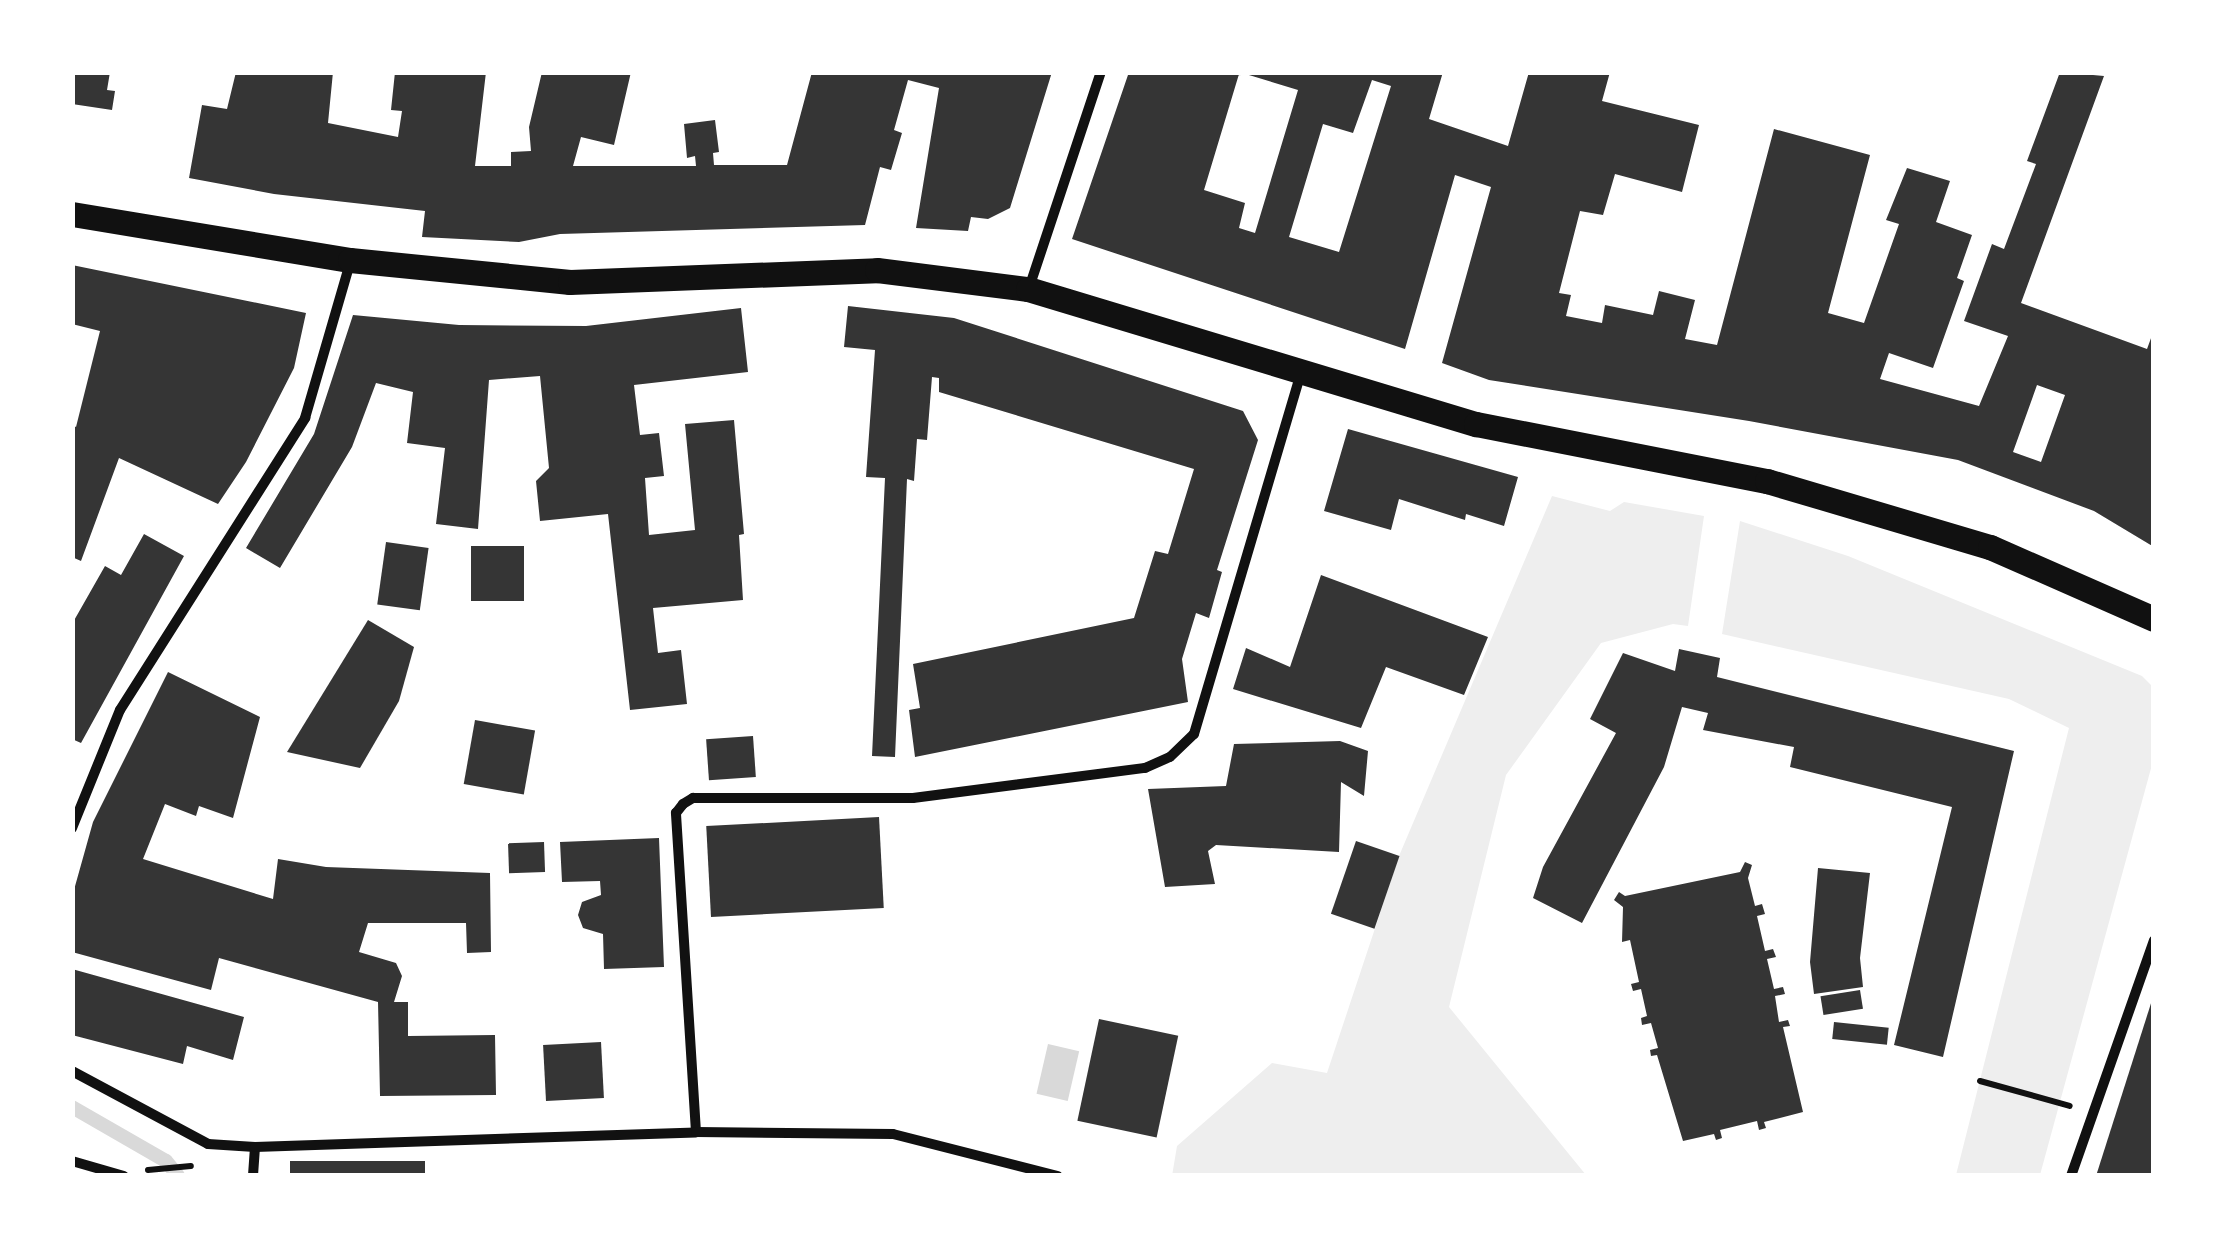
<!DOCTYPE html>
<style>
body{margin:0}
#map{position:relative;width:2226px;height:1248px;overflow:hidden;background:#fff;font-family:"Libre Baskerville",serif}
div>[style]{position:absolute}
.green>*{inset:0;background:#eee}
.water>*{inset:0;background:#d9d9d9;transform-origin:0 0}
.stream>*{height:14px;margin:-7px;padding:0 7px;transform-origin:7px;border-radius:7px;background:#d9d9d9}
.building>*{inset:0;background:#353535;transform-origin:0 0}
.path>*{height:6px;margin:-3px;padding:0 3px;transform-origin:3px;border-radius:3px;background:#111}
.minor>*{height:10px;margin:-5px;padding:0 5px;transform-origin:5px;border-radius:5px;background:#111}
.primary>*{height:25px;margin:-12.5px;padding:0 12.5px;transform-origin:12.5px;border-radius:12.5px;background:#111}
span{translate:-50% -50%;white-space:nowrap;text-align:center;line-height:1.15;-webkit-text-stroke:10px #fff;paint-order:stroke}
.frame{position:absolute;inset:0;border:75px solid #fff;pointer-events:none}
</style>
<div id="map">
<div class="green">
<i style="clip-path:polygon(1552px 496px,1610px 511px,1624px 502px,1704px 516px,1688px 626px,1673px 624px,1601px 643px,1506px 775px,1449px 1007px,1586px 1175px,1172px 1176px,1177px 1146px,1272px 1063px,1327px 1073px,1399px 856px)"></i>
<i style="clip-path:polygon(1740px 521px,1848px 556px,2142px 676px,2152px 686px,2153px 761px,2040px 1175px,1956px 1175px,2069px 728px,2009px 699px,1722px 634px)"></i>
</div>
<div class="water">
<i style="left:1048px;top:1044px;width:32px;height:51px;rotate:13deg"></i>
</div>
<div class="stream">
<i style="left:72px;top:1107px;width:108px;rotate:29.9deg"></i>
<i style="left:166px;top:1161px;width:19px;rotate:51deg"></i>
</div>
<div class="building">
<i style="clip-path:polygon(72px 72px,110px 72px,107px 90px,115px 91px,112px 110px,72px 104px)"></i>
<i style="clip-path:polygon(236px 72px,333px 72px,328px 123px,398px 137px,402px 111px,391px 110px,395px 72px,486px 72px,475px 166px,511px 166px,511px 152px,531px 151px,529px 127px,542px 72px,631px 72px,614px 145px,581px 137px,573px 166px,696px 166px,695px 156px,687px 158px,684px 124px,715px 120px,719px 152px,713px 153px,714px 165px,787px 165px,812px 72px,1052px 72px,1010px 208px,988px 219px,971px 217px,968px 231px,916px 228px,939px 88px,908px 80px,894px 130px,902px 133px,891px 170px,880px 167px,865px 225px,560px 234px,519px 242px,422px 237px,425px 211px,274px 194px,189px 178px,202px 105px,227px 109px)"></i>
<i style="clip-path:polygon(evenodd,1129px 72px,1239px 74px,1204px 190px,1245px 203px,1239px 228px,1255px 233px,1298px 90px,1239px 72px,1443px 72px,1429px 119px,1508px 146px,1529px 72px,1610px 72px,1602px 101px,1699px 125px,1682px 192px,1615px 174px,1603px 215px,1580px 211px,1559px 293px,1571px 295px,1566px 316px,1602px 323px,1605px 305px,1653px 315px,1659px 291px,1695px 300px,1685px 339px,1717px 345px,1774px 129px,1870px 155px,1828px 313px,1864px 323px,1899px 224px,1886px 220px,1907px 168px,1950px 181px,1936px 222px,1972px 235px,1957px 278px,1964px 281px,1933px 368px,1889px 353px,1880px 379px,1979px 406px,2008px 336px,1964px 321px,1992px 244px,2004px 249px,2036px 164px,2027px 161px,2060px 72px,2104px 76px,2021px 303px,2147px 349px,2154px 330px,2154px 547px,2094px 511px,1958px 460px,1749px 421px,1489px 380px,1442px 363px,1491px 187px,1455px 175px,1405px 349px,1072px 239px,1129px 72px,1372px 80px,1391px 86px,1339px 252px,1289px 237px,1323px 124px,1353px 133px,1372px 80px,1129px 72px,2037px 385px,2065px 395px,2041px 462px,2013px 452px,2037px 385px)"></i>
<i style="clip-path:polygon(72px 265px,306px 313px,294px 368px,246px 462px,218px 504px,119px 458px,81px 561px,72px 557px,72px 425px,76px 427px,100px 331px,72px 324px)"></i>
<i style="clip-path:polygon(848px 306px,954px 318px,1243px 411px,1258px 440px,1217px 570px,1222px 572px,1209px 618px,1196px 613px,1182px 659px,1188px 702px,915px 757px,909px 710px,920px 708px,913px 664px,1134px 618px,1155px 551px,1168px 554px,1194px 469px,939px 392px,939px 378px,932px 377px,927px 440px,917px 439px,914px 481px,907px 479px,895px 757px,872px 756px,885px 478px,866px 477px,875px 350px,844px 347px)"></i>
<i style="clip-path:polygon(741px 308px,748px 372px,634px 385px,640px 435px,659px 433px,664px 476px,645px 478px,649px 535px,695px 530px,685px 424px,734px 420px,744px 534px,739px 535px,743px 600px,653px 608px,658px 653px,681px 650px,687px 704px,630px 710px,608px 514px,540px 521px,536px 481px,549px 468px,540px 376px,489px 380px,478px 529px,436px 524px,445px 448px,407px 443px,413px 392px,376px 383px,352px 447px,280px 568px,246px 548px,314px 434px,353px 315px,459px 325px,586px 326px)"></i>
<i style="clip-path:polygon(1348px 429px,1518px 477px,1504px 526px,1466px 514px,1465px 520px,1399px 499px,1391px 530px,1324px 511px)"></i>
<i style="clip-path:polygon(144px 534px,184px 556px,81px 743px,72px 739px,72px 624px,105px 566px,121px 575px)"></i>
<i style="left:386px;top:542px;width:43px;height:63px;rotate:8deg"></i>
<i style="left:471px;top:546px;width:53px;height:55px"></i>
<i style="clip-path:polygon(1321px 575px,1488px 637px,1464px 695px,1386px 667px,1361px 728px,1233px 689px,1246px 648px,1290px 667px)"></i>
<i style="clip-path:polygon(368px 620px,414px 647px,399px 701px,360px 768px,287px 752px)"></i>
<i style="clip-path:polygon(1679px 649px,1720px 658px,1717px 677px,2014px 751px,1943px 1057px,1894px 1045px,1952px 807px,1790px 767px,1794px 747px,1703px 730px,1708px 713px,1682px 707px,1664px 767px,1582px 923px,1533px 898px,1543px 867px,1616px 733px,1590px 719px,1623px 653px,1675px 671px)"></i>
<i style="clip-path:polygon(168px 672px,260px 717px,233px 818px,199px 806px,196px 816px,165px 804px,143px 859px,273px 899px,278px 859px,326px 867px,490px 873px,491px 952px,467px 953px,466px 923px,368px 923px,359px 952px,396px 963px,402px 976px,394px 1002px,408px 1002px,408px 1036px,495px 1035px,496px 1095px,380px 1096px,378px 1002px,219px 958px,211px 990px,72px 952px,72px 897px,93px 822px)"></i>
<i style="left:475px;top:720px;width:61px;height:65px;rotate:10deg"></i>
<i style="left:753px;top:736px;width:41px;height:47px;rotate:86deg"></i>
<i style="clip-path:polygon(1340px 741px,1368px 751px,1364px 796px,1341px 782px,1339px 852px,1216px 845px,1208px 851px,1215px 884px,1165px 887px,1148px 789px,1226px 786px,1234px 744px)"></i>
<i style="left:879px;top:817px;width:91px;height:173px;rotate:87deg"></i>
<i style="clip-path:polygon(659px 838px,664px 967px,604px 969px,603px 934px,583px 928px,578px 915px,582px 902px,601px 895px,600px 881px,562px 882px,560px 842px)"></i>
<i style="left:1356px;top:841px;width:46px;height:77px;rotate:19deg"></i>
<i style="left:544px;top:842px;width:30px;height:36px;rotate:88deg"></i>
<i style="clip-path:polygon(1745px 862px,1752px 865px,1748px 878px,1755px 906px,1762px 904px,1765px 914px,1757px 916px,1765px 951px,1773px 949px,1776px 957px,1767px 959px,1774px 989px,1783px 987px,1785px 994px,1775px 996px,1779px 1022px,1788px 1020px,1790px 1026px,1783px 1027px,1803px 1112px,1764px 1122px,1766px 1128px,1759px 1130px,1757px 1121px,1720px 1130px,1722px 1138px,1716px 1140px,1714px 1134px,1683px 1141px,1657px 1055px,1651px 1056px,1650px 1050px,1658px 1048px,1651px 1023px,1642px 1025px,1641px 1018px,1647px 1016px,1641px 989px,1633px 991px,1631px 984px,1639px 982px,1630px 940px,1622px 942px,1623px 907px,1614px 900px,1619px 892px,1625px 896px,1740px 872px)"></i>
<i style="clip-path:polygon(1818px 868px,1870px 873px,1860px 958px,1863px 987px,1814px 994px,1810px 962px)"></i>
<i style="clip-path:polygon(72px 969px,244px 1017px,233px 1060px,187px 1046px,183px 1064px,72px 1035px)"></i>
<i style="left:1860px;top:990px;width:19px;height:40px;rotate:81deg"></i>
<i style="clip-path:polygon(2153px 997px,2154px 1176px,2096px 1176px)"></i>
<i style="left:1099px;top:1019px;width:81px;height:104px;rotate:12deg"></i>
<i style="left:1834px;top:1022px;width:55px;height:17px;rotate:6deg"></i>
<i style="left:601px;top:1042px;width:56px;height:58px;rotate:87deg"></i>
<i style="left:290px;top:1161px;width:135px;height:15px"></i>
</div>
<div class="path">
<i style="left:1980px;top:1081px;width:93px;rotate:15.5deg"></i>
<i style="left:148px;top:1170px;width:43px;rotate:-5.3deg"></i>
</div>
<div class="minor">
<i style="left:1029px;top:288px;width:228px;rotate:-71.6deg"></i>
<i style="left:72px;top:828px;width:127px;rotate:-67.9deg"></i>
<i style="left:120px;top:710px;width:346px;rotate:-57.6deg"></i>
<i style="left:305px;top:418px;width:161px;rotate:-73.8deg"></i>
<i style="left:72px;top:1071px;width:154px;rotate:28.2deg"></i>
<i style="left:208px;top:1144px;width:47px;rotate:3.7deg"></i>
<i style="left:255px;top:1147px;width:29px;rotate:94deg"></i>
<i style="left:696px;top:1132px;width:320px;rotate:-93.6deg"></i>
<i style="left:676px;top:813px;width:11px;rotate:-52deg"></i>
<i style="left:683px;top:804px;width:12px;rotate:-31deg"></i>
<i style="left:693px;top:798px;width:220px"></i>
<i style="left:913px;top:798px;width:234px;rotate:-7.4deg"></i>
<i style="left:1145px;top:768px;width:27px;rotate:-24deg"></i>
<i style="left:1170px;top:757px;width:33px;rotate:-44deg"></i>
<i style="left:1194px;top:734px;width:374px;rotate:-73.5deg"></i>
<i style="left:255px;top:1147px;width:441px;rotate:-1.9deg"></i>
<i style="left:696px;top:1132px;width:197px;rotate:0.6deg"></i>
<i style="left:893px;top:1134px;width:170px;rotate:14.3deg"></i>
<i style="left:72px;top:1161px;width:54px;rotate:16.1deg"></i>
<i style="left:2071px;top:1176px;width:250px;rotate:-70.6deg"></i>
</div>
<div class="primary">
<i style="left:72px;top:214px;width:282px;rotate:9.4deg"></i>
<i style="left:350px;top:260px;width:221px;rotate:5.7deg"></i>
<i style="left:570px;top:282px;width:307px;rotate:-2.2deg"></i>
<i style="left:877px;top:270px;width:152px;rotate:7.2deg"></i>
<i style="left:1028px;top:289px;width:468px;rotate:16.8deg"></i>
<i style="left:1476px;top:424px;width:297px;rotate:11.1deg"></i>
<i style="left:1767px;top:481px;width:233px;rotate:16.5deg"></i>
<i style="left:1990px;top:547px;width:179px;rotate:23.7deg"></i>
</div>
<div class="frame"></div>
</div>
